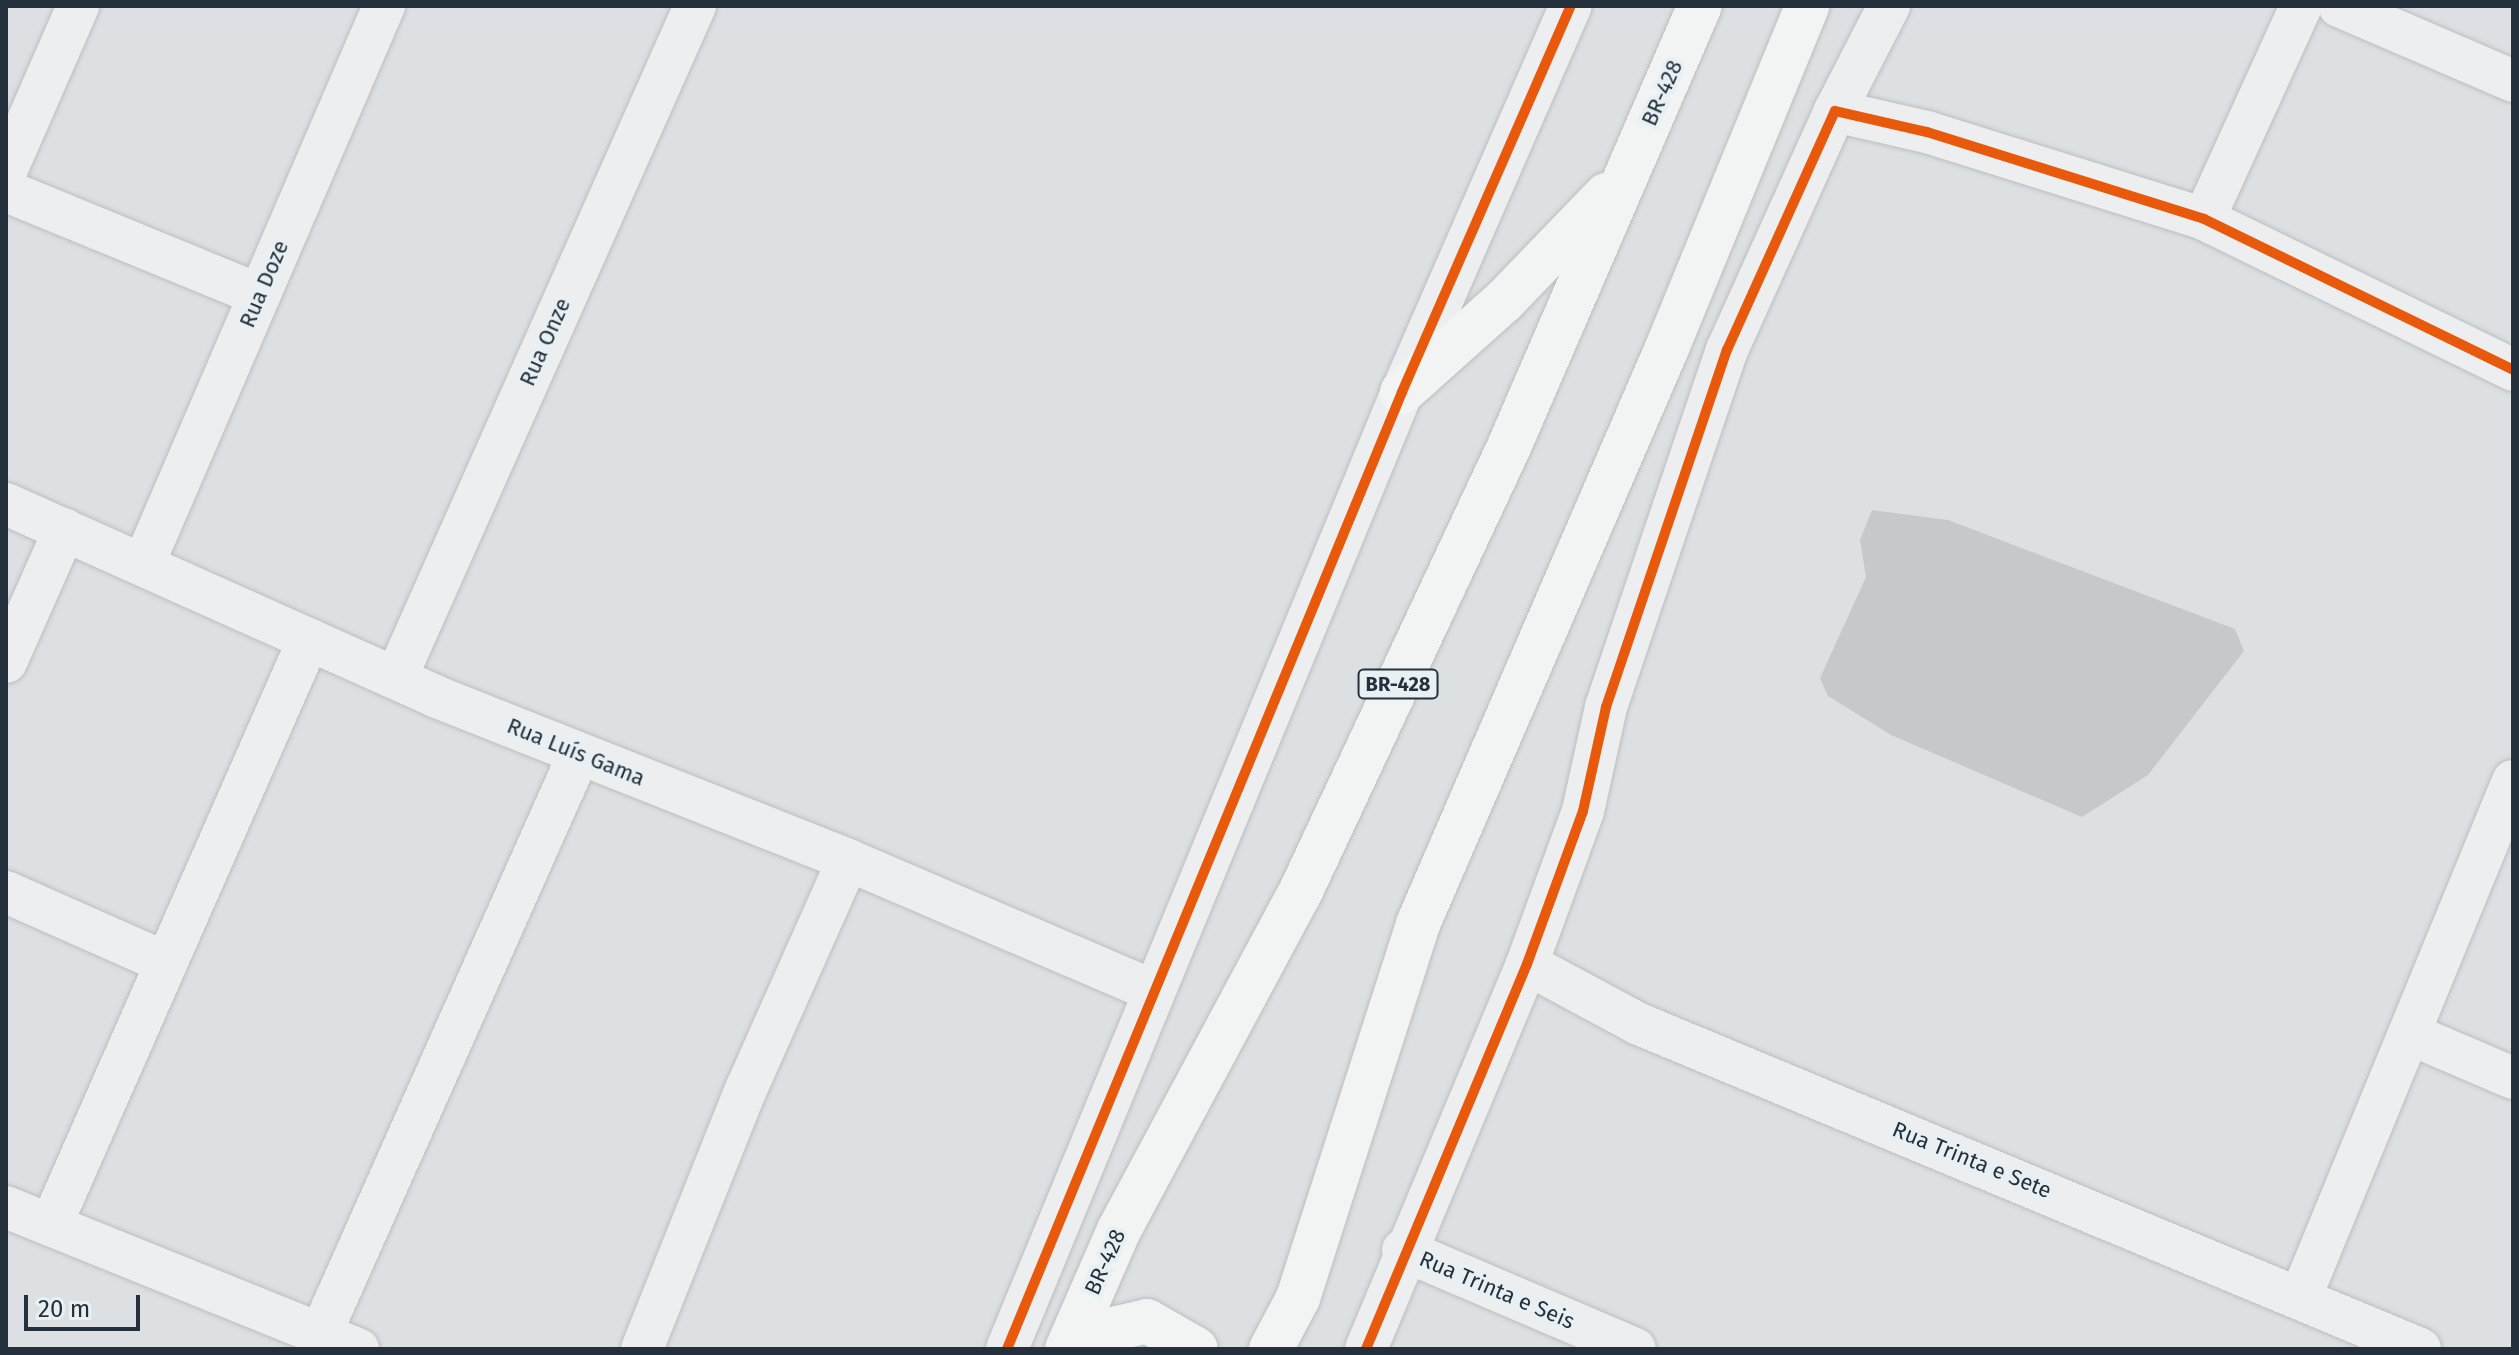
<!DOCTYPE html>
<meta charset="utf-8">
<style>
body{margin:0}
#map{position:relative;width:2519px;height:1355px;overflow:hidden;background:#dde0e3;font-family:"Fira Sans",sans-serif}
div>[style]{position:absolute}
.building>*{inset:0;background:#c5c9cc}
.roads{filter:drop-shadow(0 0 2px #bbbec1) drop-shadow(0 0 2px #bbbec1)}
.street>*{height:42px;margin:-21px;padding:0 21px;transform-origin:21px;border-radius:21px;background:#edeef0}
.highway>*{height:44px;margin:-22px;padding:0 22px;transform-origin:22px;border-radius:22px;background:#f2f4f4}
.cycleway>*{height:10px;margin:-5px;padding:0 5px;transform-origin:5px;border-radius:5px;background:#e8590c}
span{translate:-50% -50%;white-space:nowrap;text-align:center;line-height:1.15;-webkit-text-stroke:8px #e9f0f4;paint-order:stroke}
.shield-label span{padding:2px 6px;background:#e9f0f4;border:2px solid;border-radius:6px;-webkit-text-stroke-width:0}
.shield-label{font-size:20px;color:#24313d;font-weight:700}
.street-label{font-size:22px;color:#24313d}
.frame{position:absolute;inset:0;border:8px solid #24313d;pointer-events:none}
.scale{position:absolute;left:24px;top:1295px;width:116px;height:36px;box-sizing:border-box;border:4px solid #24313d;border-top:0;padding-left:10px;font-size:24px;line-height:28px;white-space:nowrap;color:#24313d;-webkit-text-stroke:6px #e9f0f4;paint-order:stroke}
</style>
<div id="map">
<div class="building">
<i style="clip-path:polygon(1872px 510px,1948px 520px,2235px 629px,2244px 651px,2148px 775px,2082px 817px,1891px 735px,1828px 696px,1820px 678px,1866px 577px,1860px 540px)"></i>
</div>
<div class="roads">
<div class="street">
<i style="left:2339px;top:6px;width:189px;rotate:23.3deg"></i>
<i style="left:1835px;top:111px;width:118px;rotate:-62.8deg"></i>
<i style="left:6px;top:171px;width:180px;rotate:-66.4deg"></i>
<i style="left:6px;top:191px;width:274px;rotate:22.3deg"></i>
<i style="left:2204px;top:219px;width:234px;rotate:-65.5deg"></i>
<i style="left:6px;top:504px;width:472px;rotate:24.1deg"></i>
<i style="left:437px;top:697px;width:442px;rotate:21.6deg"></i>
<i style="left:848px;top:860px;width:330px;rotate:23.2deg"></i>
<i style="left:144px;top:563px;width:607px;rotate:-66.69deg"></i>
<i style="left:6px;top:662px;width:145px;rotate:-66.1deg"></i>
<i style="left:396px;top:678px;width:736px;rotate:-66.01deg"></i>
<i style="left:6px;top:892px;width:175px;rotate:23.9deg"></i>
<i style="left:1527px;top:964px;width:127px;rotate:28.2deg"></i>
<i style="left:1639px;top:1024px;width:846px;rotate:22.59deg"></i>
<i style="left:2410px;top:1034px;width:112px;rotate:23.1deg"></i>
<i style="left:6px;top:1207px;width:380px;rotate:22deg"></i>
<i style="left:51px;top:1225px;width:640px;rotate:-66.24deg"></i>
<i style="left:1403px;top:1250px;width:252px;rotate:23.1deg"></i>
<i style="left:2301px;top:1296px;width:557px;rotate:-67.63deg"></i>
<i style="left:321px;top:1333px;width:634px;rotate:-65.98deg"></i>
<i style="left:642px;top:1349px;width:282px;rotate:-68.2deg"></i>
<i style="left:747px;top:1087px;width:248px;rotate:-66deg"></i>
<i style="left:1007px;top:1349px;width:1035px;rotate:-67.57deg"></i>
<i style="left:1402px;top:392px;width:421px;rotate:-66.4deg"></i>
<i style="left:1366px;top:1349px;width:417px;rotate:-67.3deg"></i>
<i style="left:1527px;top:964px;width:163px;rotate:-69.9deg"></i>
<i style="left:1583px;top:811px;width:107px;rotate:-77.5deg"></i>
<i style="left:1606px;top:707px;width:377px;rotate:-71.3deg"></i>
<i style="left:1727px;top:350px;width:262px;rotate:-65.7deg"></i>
<i style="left:1835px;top:111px;width:94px;rotate:12.9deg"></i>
<i style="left:1927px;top:132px;width:290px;rotate:17.4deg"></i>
<i style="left:2204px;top:219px;width:344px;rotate:26deg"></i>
</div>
<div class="highway">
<i style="left:1402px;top:392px;width:138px;rotate:-41.8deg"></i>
<i style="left:1505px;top:300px;width:146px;rotate:-46.1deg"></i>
<i style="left:1067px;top:1349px;width:130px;rotate:-66.4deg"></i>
<i style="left:1119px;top:1230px;width:380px;rotate:-61.8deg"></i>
<i style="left:1299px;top:895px;width:493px;rotate:-64.9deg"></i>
<i style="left:1508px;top:449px;width:483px;rotate:-66.6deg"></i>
<i style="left:1084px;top:1349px;width:35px;rotate:-35deg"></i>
<i style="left:1113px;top:1329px;width:35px;rotate:-13deg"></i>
<i style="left:1147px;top:1321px;width:56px;rotate:29.7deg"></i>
<i style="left:1271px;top:1349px;width:58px;rotate:-62.1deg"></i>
<i style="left:1298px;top:1298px;width:393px;rotate:-72.2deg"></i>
<i style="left:1418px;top:924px;width:628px;rotate:-66.62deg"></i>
<i style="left:1667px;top:348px;width:370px;rotate:-67.7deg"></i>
</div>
</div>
<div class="cycleway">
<i style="left:1007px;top:1349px;width:1035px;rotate:-67.57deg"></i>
<i style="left:1402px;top:392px;width:421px;rotate:-66.4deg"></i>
<i style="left:1366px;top:1349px;width:417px;rotate:-67.3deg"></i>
<i style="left:1527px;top:964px;width:163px;rotate:-69.9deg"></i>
<i style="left:1583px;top:811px;width:107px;rotate:-77.5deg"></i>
<i style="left:1606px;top:707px;width:377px;rotate:-71.3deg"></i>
<i style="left:1727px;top:350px;width:262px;rotate:-65.7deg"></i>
<i style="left:1835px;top:111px;width:94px;rotate:12.9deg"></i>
<i style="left:1927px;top:132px;width:290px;rotate:17.4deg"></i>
<i style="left:2204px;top:219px;width:344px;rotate:26deg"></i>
</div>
<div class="shield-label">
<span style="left:1398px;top:684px">BR-428</span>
</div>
<div class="street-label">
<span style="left:1662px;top:93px;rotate:-66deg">BR-428</span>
<span style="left:264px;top:284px;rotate:-67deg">Rua Doze</span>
<span style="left:545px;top:342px;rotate:-66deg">Rua Onze</span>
<span style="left:576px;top:752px;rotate:22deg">Rua Luís Gama</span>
<span style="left:1972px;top:1160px;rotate:22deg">Rua Trinta e Sete</span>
<span style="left:1105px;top:1262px;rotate:-66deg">BR-428</span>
<span style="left:1497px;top:1290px;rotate:23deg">Rua Trinta e Seis</span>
</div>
<div class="frame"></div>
<div class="scale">20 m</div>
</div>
